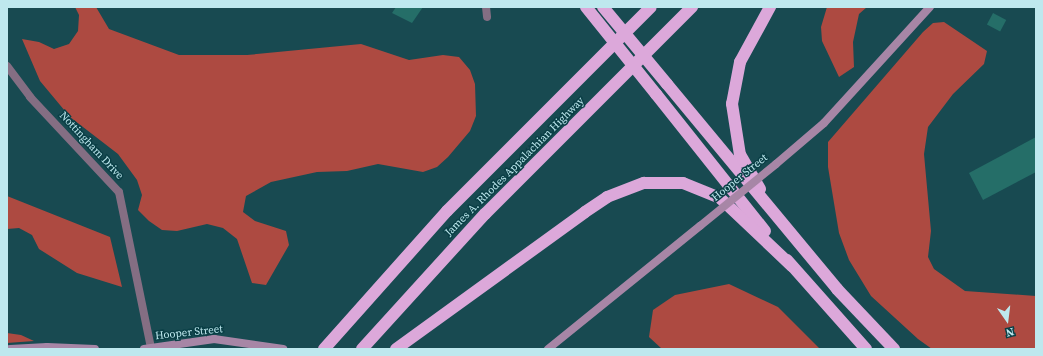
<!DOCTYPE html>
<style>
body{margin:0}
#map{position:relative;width:1043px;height:356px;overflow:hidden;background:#184a51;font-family:"Source Serif 4",serif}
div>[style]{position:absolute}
.green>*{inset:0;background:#ad4a41}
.building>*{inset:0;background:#256e68;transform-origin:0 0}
.street>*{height:8px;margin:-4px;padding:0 4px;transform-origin:4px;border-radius:4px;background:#846e83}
.secondary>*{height:8px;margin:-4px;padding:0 4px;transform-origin:4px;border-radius:4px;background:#a786a6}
.highway>*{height:12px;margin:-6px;padding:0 6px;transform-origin:6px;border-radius:6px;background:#dca8da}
.secondary-bridge>*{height:8px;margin:-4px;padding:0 4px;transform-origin:4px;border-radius:4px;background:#a786a6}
.highway-bridge>*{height:12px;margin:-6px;padding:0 6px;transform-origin:6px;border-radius:6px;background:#dca8da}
span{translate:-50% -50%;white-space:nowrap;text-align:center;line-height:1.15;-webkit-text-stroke:3px #0a3f46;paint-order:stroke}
.street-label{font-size:11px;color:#bee8ee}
.frame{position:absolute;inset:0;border:8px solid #bee8ee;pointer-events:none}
.north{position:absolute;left:987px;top:300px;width:40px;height:40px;-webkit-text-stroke:3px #0a3f46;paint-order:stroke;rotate:166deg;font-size:11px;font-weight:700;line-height:16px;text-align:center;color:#bee8ee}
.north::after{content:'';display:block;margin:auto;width:14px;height:18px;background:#bee8ee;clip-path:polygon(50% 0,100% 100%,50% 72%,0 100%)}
</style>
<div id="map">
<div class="green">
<i style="clip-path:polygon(75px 7px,96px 7px,109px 29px,179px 55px,247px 55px,361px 44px,409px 60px,443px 55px,459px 57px,470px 70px,475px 84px,476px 116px,470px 131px,448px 157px,437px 167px,423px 172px,378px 164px,347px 171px,317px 172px,271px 182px,246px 196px,243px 212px,255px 221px,286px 231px,289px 245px,266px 285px,252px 283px,237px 239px,223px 228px,207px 224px,177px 231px,162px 230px,149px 221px,138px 210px,142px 195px,137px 180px,118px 154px,70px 117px,40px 81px,22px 39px,39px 42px,54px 49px,69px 44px,78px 31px,79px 15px)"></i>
<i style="clip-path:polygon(827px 7px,867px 7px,859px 14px,853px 42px,854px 67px,839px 77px,822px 41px,821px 27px)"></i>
<i style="clip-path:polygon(944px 22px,987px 51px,984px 64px,953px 94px,928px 127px,924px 154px,931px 231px,928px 257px,934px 269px,965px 291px,1036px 296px,1036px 349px,932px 349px,918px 339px,871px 296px,849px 260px,839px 233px,828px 167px,828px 142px,923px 32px,933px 23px)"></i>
<i style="clip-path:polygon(7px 196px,110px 237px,122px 287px,77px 273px,39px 249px,32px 235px,19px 228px,7px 229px)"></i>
<i style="clip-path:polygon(729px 284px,778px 307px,820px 349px,662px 349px,649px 337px,653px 310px,675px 295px)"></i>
<i style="clip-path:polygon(7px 333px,21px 335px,34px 341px,7px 343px)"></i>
</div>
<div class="building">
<i style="clip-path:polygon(396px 7px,423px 7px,412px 23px,392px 13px)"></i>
<i style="left:993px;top:13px;width:15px;height:13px;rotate:28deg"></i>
<i style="clip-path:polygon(1036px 137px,1036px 172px,983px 200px,969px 173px)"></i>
</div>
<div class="street">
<i style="left:486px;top:7px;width:10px;rotate:84deg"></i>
<i style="left:7px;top:66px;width:39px;rotate:53deg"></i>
<i style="left:30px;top:97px;width:130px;rotate:46.9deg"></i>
<i style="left:119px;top:192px;width:159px;rotate:78.4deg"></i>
</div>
<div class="secondary">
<i style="left:776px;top:164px;width:63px;rotate:-40.5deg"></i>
<i style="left:824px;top:123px;width:157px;rotate:-47.6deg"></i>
<i style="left:10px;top:349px;width:37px;rotate:-3deg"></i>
<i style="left:47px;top:347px;width:48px;rotate:2.4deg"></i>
<i style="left:144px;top:349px;width:71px;rotate:-8.1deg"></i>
<i style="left:214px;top:339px;width:70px;rotate:8.2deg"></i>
<i style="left:548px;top:349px;width:196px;rotate:-39deg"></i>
</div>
<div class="highway">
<i style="left:667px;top:84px;width:266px;rotate:50.3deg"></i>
<i style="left:837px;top:289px;width:83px;rotate:46.5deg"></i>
<i style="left:656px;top:94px;width:175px;rotate:51.5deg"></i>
<i style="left:760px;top:189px;width:39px;rotate:-120deg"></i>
<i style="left:740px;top:155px;width:52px;rotate:-98.9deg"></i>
<i style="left:732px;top:104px;width:43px;rotate:-79.2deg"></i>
<i style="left:740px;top:62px;width:63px;rotate:-61.4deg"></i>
<i style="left:787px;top:260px;width:119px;rotate:48.4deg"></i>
<i style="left:324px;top:349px;width:185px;rotate:-48.3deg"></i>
<i style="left:447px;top:211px;width:288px;rotate:-45deg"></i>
<i style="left:362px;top:349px;width:183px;rotate:-47.7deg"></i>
<i style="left:485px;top:214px;width:293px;rotate:-45deg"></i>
<i style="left:396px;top:349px;width:233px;rotate:-35.9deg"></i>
<i style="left:585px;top:212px;width:27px;rotate:-34deg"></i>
<i style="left:607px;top:197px;width:40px;rotate:-21deg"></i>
<i style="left:644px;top:183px;width:39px"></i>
<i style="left:683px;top:183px;width:40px;rotate:22deg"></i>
<i style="left:720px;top:198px;width:99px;rotate:43.4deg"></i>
</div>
<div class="secondary-bridge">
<i style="left:700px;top:226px;width:98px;rotate:-39.2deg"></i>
</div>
<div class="highway-bridge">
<i style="left:586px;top:7px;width:112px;rotate:51.2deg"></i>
<i style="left:603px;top:7px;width:100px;rotate:50.3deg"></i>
</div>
<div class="street-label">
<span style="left:91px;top:146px;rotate:47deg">Nottingham Drive</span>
<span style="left:515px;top:167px;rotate:-45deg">James A. Rhodes Appalachian Highway</span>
<span style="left:740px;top:178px;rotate:-39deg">Hooper Street</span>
<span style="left:189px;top:333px;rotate:-6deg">Hooper Street</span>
</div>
<div class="frame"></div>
<div class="north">N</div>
</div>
